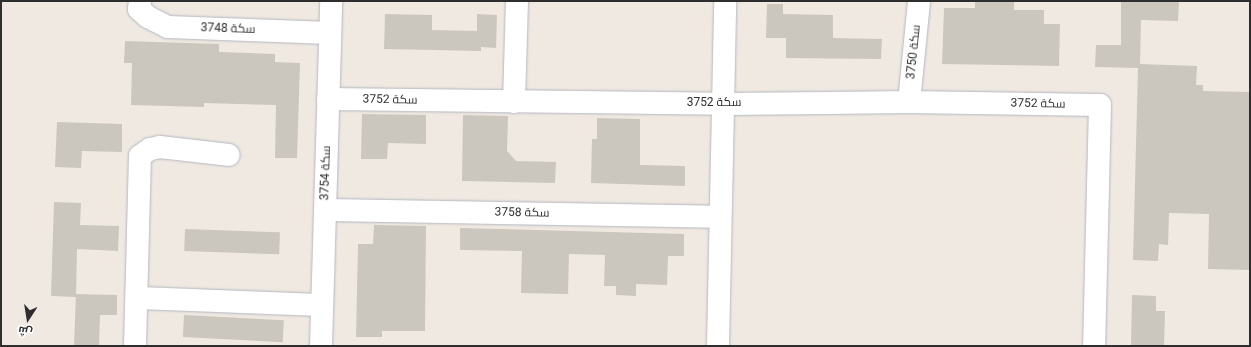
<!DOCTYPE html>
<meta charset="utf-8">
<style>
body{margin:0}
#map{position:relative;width:1251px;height:347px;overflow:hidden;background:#efe9e1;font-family:Roboto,Cairo,sans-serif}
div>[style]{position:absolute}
.building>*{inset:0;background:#cbc7bf;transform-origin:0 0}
.roads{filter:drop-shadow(0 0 1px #b4b7c1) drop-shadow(0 0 1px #b4b7c1)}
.street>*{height:22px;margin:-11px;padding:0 11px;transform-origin:11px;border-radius:11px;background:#fff}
span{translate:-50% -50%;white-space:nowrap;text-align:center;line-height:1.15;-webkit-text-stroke:3px #fff;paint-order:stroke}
.street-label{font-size:12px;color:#2e2e2e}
.frame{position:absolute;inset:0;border:2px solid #2e2e2e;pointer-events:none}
.north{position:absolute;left:8px;top:299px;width:40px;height:40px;-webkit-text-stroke:3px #fff;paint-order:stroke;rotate:192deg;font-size:11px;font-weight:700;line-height:16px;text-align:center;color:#2e2e2e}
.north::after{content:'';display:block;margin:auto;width:14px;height:18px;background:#2e2e2e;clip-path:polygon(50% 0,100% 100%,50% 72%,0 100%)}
</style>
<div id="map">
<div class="building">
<i style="clip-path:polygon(975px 1px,1014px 1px,1014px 10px,1044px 10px,1044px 24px,1060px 24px,1059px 66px,942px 64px,944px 8px,975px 8px)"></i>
<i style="clip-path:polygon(1154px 1px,1179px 1px,1178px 21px,1141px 20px,1140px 64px,1197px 66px,1196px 85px,1203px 85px,1203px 91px,1250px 92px,1250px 270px,1208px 269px,1209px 214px,1169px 213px,1168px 245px,1159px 244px,1158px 261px,1133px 260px,1138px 68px,1095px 67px,1096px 45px,1121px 45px,1121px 2px)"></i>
<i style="clip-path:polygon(767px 4px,783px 4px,783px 14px,833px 15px,833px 38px,882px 39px,881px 59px,786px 58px,786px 38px,766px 38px)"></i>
<i style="clip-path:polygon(385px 14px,432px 15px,432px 30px,477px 31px,477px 14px,497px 15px,496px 48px,481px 47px,481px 51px,384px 49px)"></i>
<i style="clip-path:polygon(125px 41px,219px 44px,219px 52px,275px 54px,275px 62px,300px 63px,297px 158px,275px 158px,276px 105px,204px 103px,204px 107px,131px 105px,132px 63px,124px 63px)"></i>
<i style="clip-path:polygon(362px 114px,426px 115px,426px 144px,388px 143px,387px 159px,361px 159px)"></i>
<i style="clip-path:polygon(463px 115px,508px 116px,507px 151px,516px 161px,556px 162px,555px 183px,462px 181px)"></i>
<i style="clip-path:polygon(597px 118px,640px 119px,640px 165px,685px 166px,685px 186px,591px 183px,592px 139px,597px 139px)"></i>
<i style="clip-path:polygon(57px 122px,122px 124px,122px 152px,82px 151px,81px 168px,55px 167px)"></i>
<i style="clip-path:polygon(54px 202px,81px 203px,80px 225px,119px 226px,118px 251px,77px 249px,76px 297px,51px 296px)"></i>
<i style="clip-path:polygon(374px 225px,426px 226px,425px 331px,382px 331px,382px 337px,356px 337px,358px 244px,373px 244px)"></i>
<i style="clip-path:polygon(460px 228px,684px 234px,684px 256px,668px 256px,667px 285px,636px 284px,636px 296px,616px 295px,616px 286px,604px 286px,605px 255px,569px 254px,568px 294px,521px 293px,522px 251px,460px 250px)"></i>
<i style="left:185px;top:229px;width:95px;height:22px;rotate:2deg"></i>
<i style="clip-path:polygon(76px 294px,117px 295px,117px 315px,100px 315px,99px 346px,74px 346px)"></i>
<i style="clip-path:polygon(1132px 295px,1156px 296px,1156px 311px,1165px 311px,1164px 346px,1131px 346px)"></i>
<i style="left:184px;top:315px;width:100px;height:22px;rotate:3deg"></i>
</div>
<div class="roads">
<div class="street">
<i style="left:140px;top:1px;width:8px;rotate:97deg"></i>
<i style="left:139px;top:9px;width:12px;rotate:42deg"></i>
<i style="left:148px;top:17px;width:22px;rotate:27deg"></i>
<i style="left:168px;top:27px;width:162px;rotate:2.1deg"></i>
<i style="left:328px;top:99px;width:395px;rotate:0.7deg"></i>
<i style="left:723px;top:104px;width:186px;rotate:-0.6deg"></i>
<i style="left:909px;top:102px;width:191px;rotate:0.9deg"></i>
<i style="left:1100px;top:105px;width:241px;rotate:91.4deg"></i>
<i style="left:514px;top:102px;width:101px;rotate:-88.3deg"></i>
<i style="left:909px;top:102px;width:101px;rotate:-84.3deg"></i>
<i style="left:325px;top:210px;width:395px;rotate:1deg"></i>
<i style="left:138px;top:298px;width:184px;rotate:2.2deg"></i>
<i style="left:135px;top:346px;width:190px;rotate:-88.5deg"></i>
<i style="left:140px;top:156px;width:12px;rotate:-35deg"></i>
<i style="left:150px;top:149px;width:10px;rotate:-11deg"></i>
<i style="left:160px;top:147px;width:69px;rotate:6.6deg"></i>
<i style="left:321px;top:346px;width:345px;rotate:-88.3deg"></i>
<i style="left:718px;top:346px;width:345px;rotate:-88.8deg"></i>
</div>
</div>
<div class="street-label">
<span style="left:228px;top:29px;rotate:2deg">سكة 3748</span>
<span style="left:914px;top:52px;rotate:-84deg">سكة 3750</span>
<span style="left:390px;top:100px;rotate:1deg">سكة 3752</span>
<span style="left:714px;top:103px">سكة 3752</span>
<span style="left:1038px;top:104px;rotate:1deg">سكة 3752</span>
<span style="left:326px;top:173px;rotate:-88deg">سكة 3754</span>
<span style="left:522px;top:213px;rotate:1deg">سكة 3758</span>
</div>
<div class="frame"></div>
<div class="north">ش</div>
</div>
